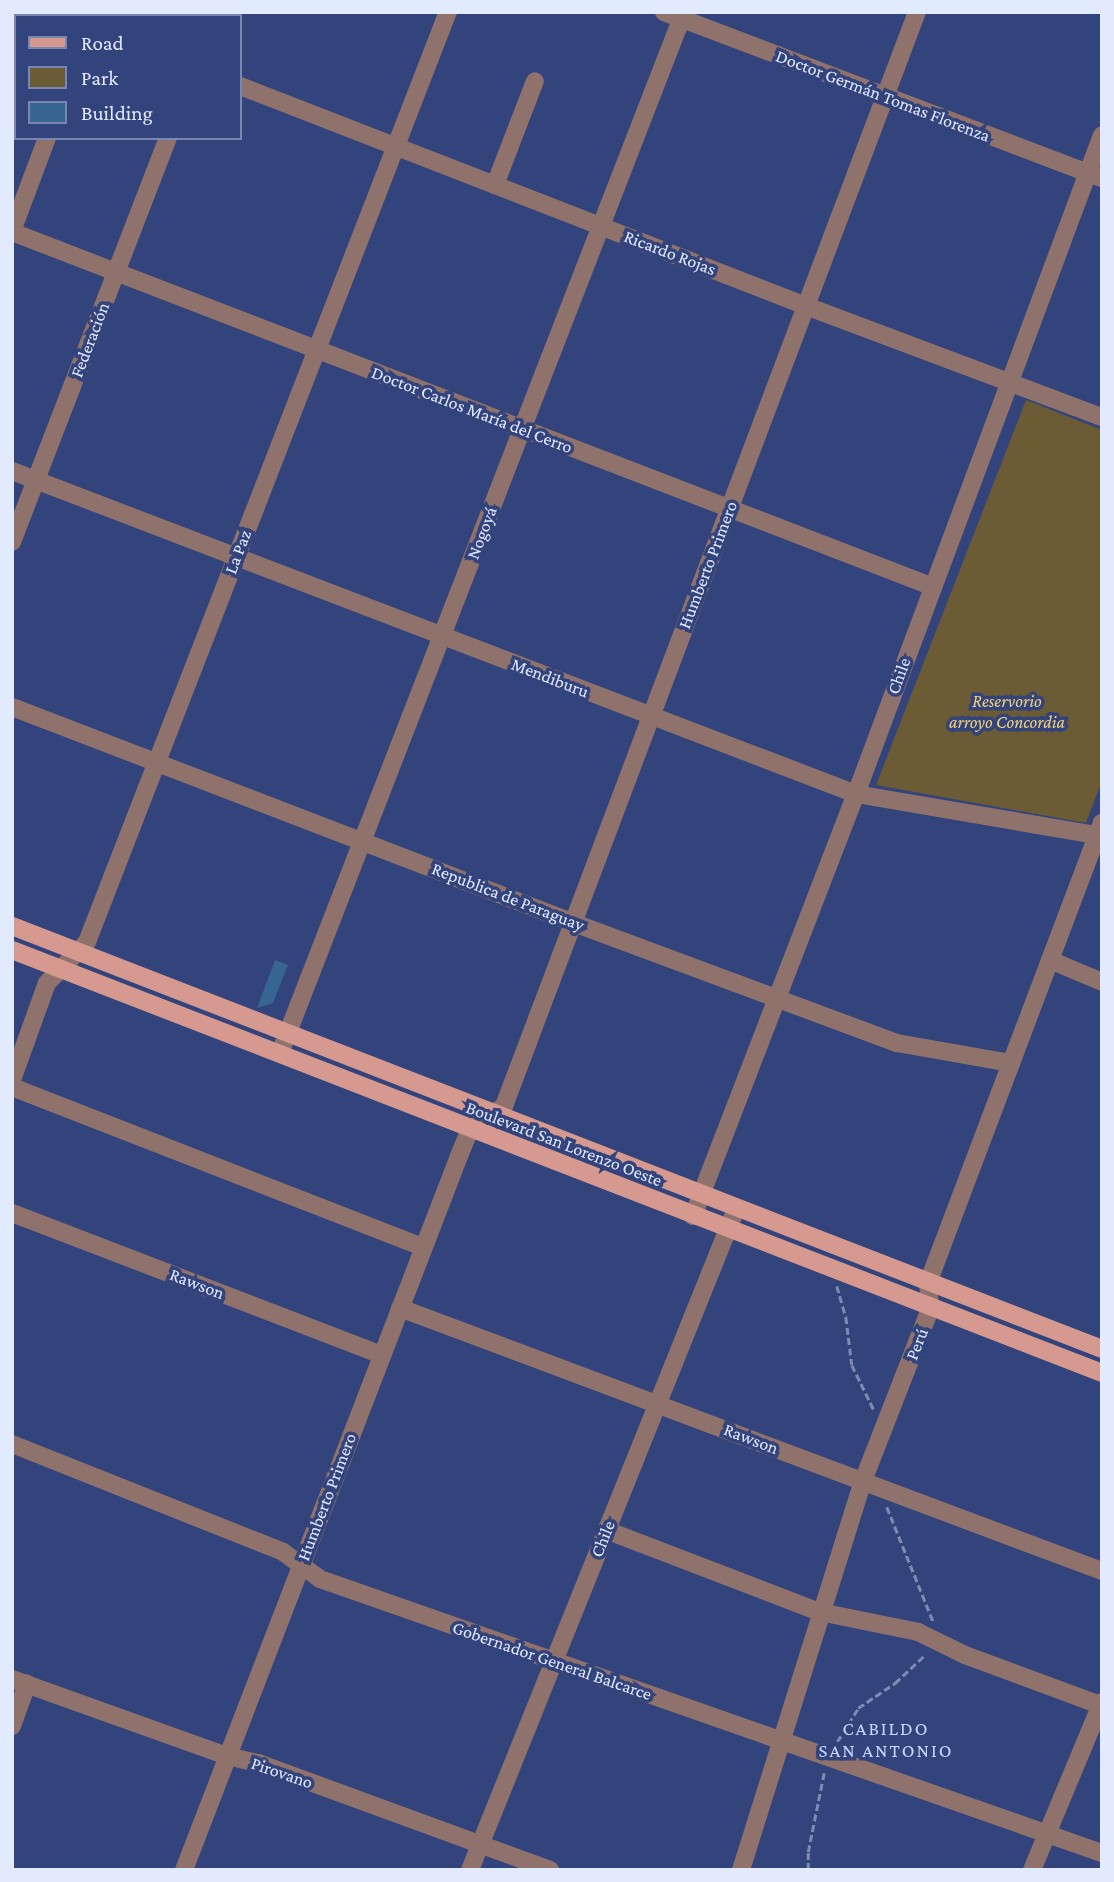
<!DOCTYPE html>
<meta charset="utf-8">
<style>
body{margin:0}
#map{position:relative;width:1114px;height:1882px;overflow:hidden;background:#33437b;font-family:"Crimson Pro",serif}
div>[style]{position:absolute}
.green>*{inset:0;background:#6b5c35}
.building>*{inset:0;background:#386693}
.path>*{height:2.5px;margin-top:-1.25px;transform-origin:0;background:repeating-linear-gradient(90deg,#7f8bb4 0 7px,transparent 0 10.5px)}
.minor>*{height:18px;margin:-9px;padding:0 9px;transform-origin:9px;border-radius:9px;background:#90726c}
.major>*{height:18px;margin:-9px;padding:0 9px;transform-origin:9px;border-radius:9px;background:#d6998f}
span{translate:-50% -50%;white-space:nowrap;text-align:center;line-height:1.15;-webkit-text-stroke:7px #33437b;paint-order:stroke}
.street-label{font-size:18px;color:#e2eafe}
.park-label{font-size:18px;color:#f4d275;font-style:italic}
.neighbourhood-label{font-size:19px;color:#c8d7ff;letter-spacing:2px}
.frame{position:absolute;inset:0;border:14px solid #e2eafe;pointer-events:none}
.legend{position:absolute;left:14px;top:14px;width:228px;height:126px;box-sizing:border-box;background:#33437b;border:2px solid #7986af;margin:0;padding:9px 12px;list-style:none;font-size:21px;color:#e2eafe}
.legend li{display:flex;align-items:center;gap:14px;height:35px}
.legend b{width:35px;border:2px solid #7986af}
</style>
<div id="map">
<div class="green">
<i style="clip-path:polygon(1026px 400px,1102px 430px,1102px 781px,1086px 823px,876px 785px)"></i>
</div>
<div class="building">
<i style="clip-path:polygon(275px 960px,288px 965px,273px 1003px,257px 1008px)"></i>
</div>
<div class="path">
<i style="left:837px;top:1286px;width:32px;rotate:74deg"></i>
<i style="left:846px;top:1317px;width:48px;rotate:82.9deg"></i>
<i style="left:852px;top:1365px;width:50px;rotate:63.9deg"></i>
<i style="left:887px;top:1507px;width:123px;rotate:68deg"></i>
<i style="left:837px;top:1742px;width:40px;rotate:-58deg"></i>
<i style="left:858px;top:1708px;width:45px;rotate:-34deg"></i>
<i style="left:895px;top:1683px;width:42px;rotate:-43.1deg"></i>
<i style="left:808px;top:1870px;width:18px;rotate:-90deg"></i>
<i style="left:808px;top:1852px;width:81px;rotate:-78.6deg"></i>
</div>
<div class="minor">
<i style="left:48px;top:12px;width:10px;rotate:24deg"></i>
<i style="left:664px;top:12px;width:468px;rotate:20.8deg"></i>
<i style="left:215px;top:16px;width:4px;rotate:-63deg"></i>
<i style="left:240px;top:86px;width:607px;rotate:21.24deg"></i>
<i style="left:806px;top:306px;width:316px;rotate:20.6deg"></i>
<i style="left:495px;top:185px;width:111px;rotate:-69deg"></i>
<i style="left:12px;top:231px;width:99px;rotate:-69.4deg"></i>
<i style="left:12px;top:232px;width:985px;rotate:21.07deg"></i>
<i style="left:12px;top:471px;width:904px;rotate:20.94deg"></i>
<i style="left:856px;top:794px;width:250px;rotate:9.7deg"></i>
<i style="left:12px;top:542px;width:433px;rotate:-68.9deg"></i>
<i style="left:12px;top:707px;width:602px;rotate:21.02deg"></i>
<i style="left:574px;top:923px;width:345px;rotate:20.4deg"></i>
<i style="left:897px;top:1043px;width:116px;rotate:10deg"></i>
<i style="left:1050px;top:960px;width:56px;rotate:22.9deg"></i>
<i style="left:280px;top:1053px;width:1117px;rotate:-68.79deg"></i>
<i style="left:12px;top:1080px;width:103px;rotate:-70.2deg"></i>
<i style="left:47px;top:983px;width:57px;rotate:-45.7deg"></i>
<i style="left:87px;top:942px;width:998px;rotate:-68.79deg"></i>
<i style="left:12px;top:1087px;width:441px;rotate:21.3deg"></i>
<i style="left:12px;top:1213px;width:395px;rotate:21deg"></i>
<i style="left:693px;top:1216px;width:452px;rotate:-68.9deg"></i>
<i style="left:856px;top:794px;width:703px;rotate:-69.53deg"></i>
<i style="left:400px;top:1308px;width:750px;rotate:20.54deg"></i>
<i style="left:12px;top:1444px;width:292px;rotate:21.7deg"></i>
<i style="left:283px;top:1552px;width:46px;rotate:36.1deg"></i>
<i style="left:320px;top:1579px;width:829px;rotate:19.31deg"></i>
<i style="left:606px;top:1530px;width:229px;rotate:21deg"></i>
<i style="left:820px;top:1612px;width:100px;rotate:11.5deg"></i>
<i style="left:918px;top:1632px;width:52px;rotate:26.1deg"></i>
<i style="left:965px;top:1655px;width:144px;rotate:20.3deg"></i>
<i style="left:12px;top:1679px;width:228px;rotate:19.7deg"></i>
<i style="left:227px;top:1756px;width:32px;rotate:13deg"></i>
<i style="left:258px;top:1763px;width:311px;rotate:20.1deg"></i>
<i style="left:12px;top:1726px;width:45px;rotate:-70.3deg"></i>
<i style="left:184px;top:1870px;width:771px;rotate:-68.93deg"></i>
<i style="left:461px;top:1151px;width:23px;rotate:-67deg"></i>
<i style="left:470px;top:1130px;width:42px;rotate:-35.2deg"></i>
<i style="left:504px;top:1106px;width:1169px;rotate:-69.32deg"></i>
<i style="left:470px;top:1870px;width:713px;rotate:-68.08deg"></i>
<i style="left:741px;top:1870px;width:408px;rotate:-72.6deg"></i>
<i style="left:863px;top:1481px;width:185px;rotate:-68.7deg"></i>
<i style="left:930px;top:1309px;width:26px;rotate:-94deg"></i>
<i style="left:928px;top:1283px;width:492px;rotate:-69.3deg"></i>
<i style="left:1032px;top:1870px;width:182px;rotate:-67.4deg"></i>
</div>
<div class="major">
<i style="left:12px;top:926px;width:1169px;rotate:21.21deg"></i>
<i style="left:12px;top:950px;width:1169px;rotate:21.21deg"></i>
</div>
<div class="street-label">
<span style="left:883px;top:96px;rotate:21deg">Doctor Germán Tomas Florenza</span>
<span style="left:670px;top:253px;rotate:21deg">Ricardo Rojas</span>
<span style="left:90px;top:340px;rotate:-69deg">Federación</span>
<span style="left:472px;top:410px;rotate:21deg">Doctor Carlos María del Cerro</span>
<span style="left:482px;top:533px;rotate:-69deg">Nogoyá</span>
<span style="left:238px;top:552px;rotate:-69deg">La Paz</span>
<span style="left:708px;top:565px;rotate:-69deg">Humberto Primero</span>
<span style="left:899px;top:676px;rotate:-70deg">Chile</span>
<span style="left:550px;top:678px;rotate:21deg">Mendiburu</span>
<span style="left:508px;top:897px;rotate:21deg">Republica de Paraguay</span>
<span style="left:564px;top:1144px;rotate:21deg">Boulevard San Lorenzo Oeste</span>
<span style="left:197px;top:1284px;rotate:21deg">Rawson</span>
<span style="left:917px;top:1344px;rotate:-68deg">Perú</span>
<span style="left:751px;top:1439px;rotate:21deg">Rawson</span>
<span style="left:327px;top:1497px;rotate:-69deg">Humberto Primero</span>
<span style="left:603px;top:1539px;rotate:-68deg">Chile</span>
<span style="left:552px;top:1661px;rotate:19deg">Gobernador General Balcarce</span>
<span style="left:282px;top:1773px;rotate:19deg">Pirovano</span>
</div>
<div class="park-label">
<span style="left:1007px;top:712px">Reservorio<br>arroyo Concordia</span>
</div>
<div class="neighbourhood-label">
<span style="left:886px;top:1740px">CABILDO<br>SAN ANTONIO</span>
</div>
<div class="frame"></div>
<ul class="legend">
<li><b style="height:9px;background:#d6998f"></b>Road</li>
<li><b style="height:19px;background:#6b5c35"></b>Park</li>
<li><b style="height:19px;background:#386693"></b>Building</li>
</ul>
</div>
